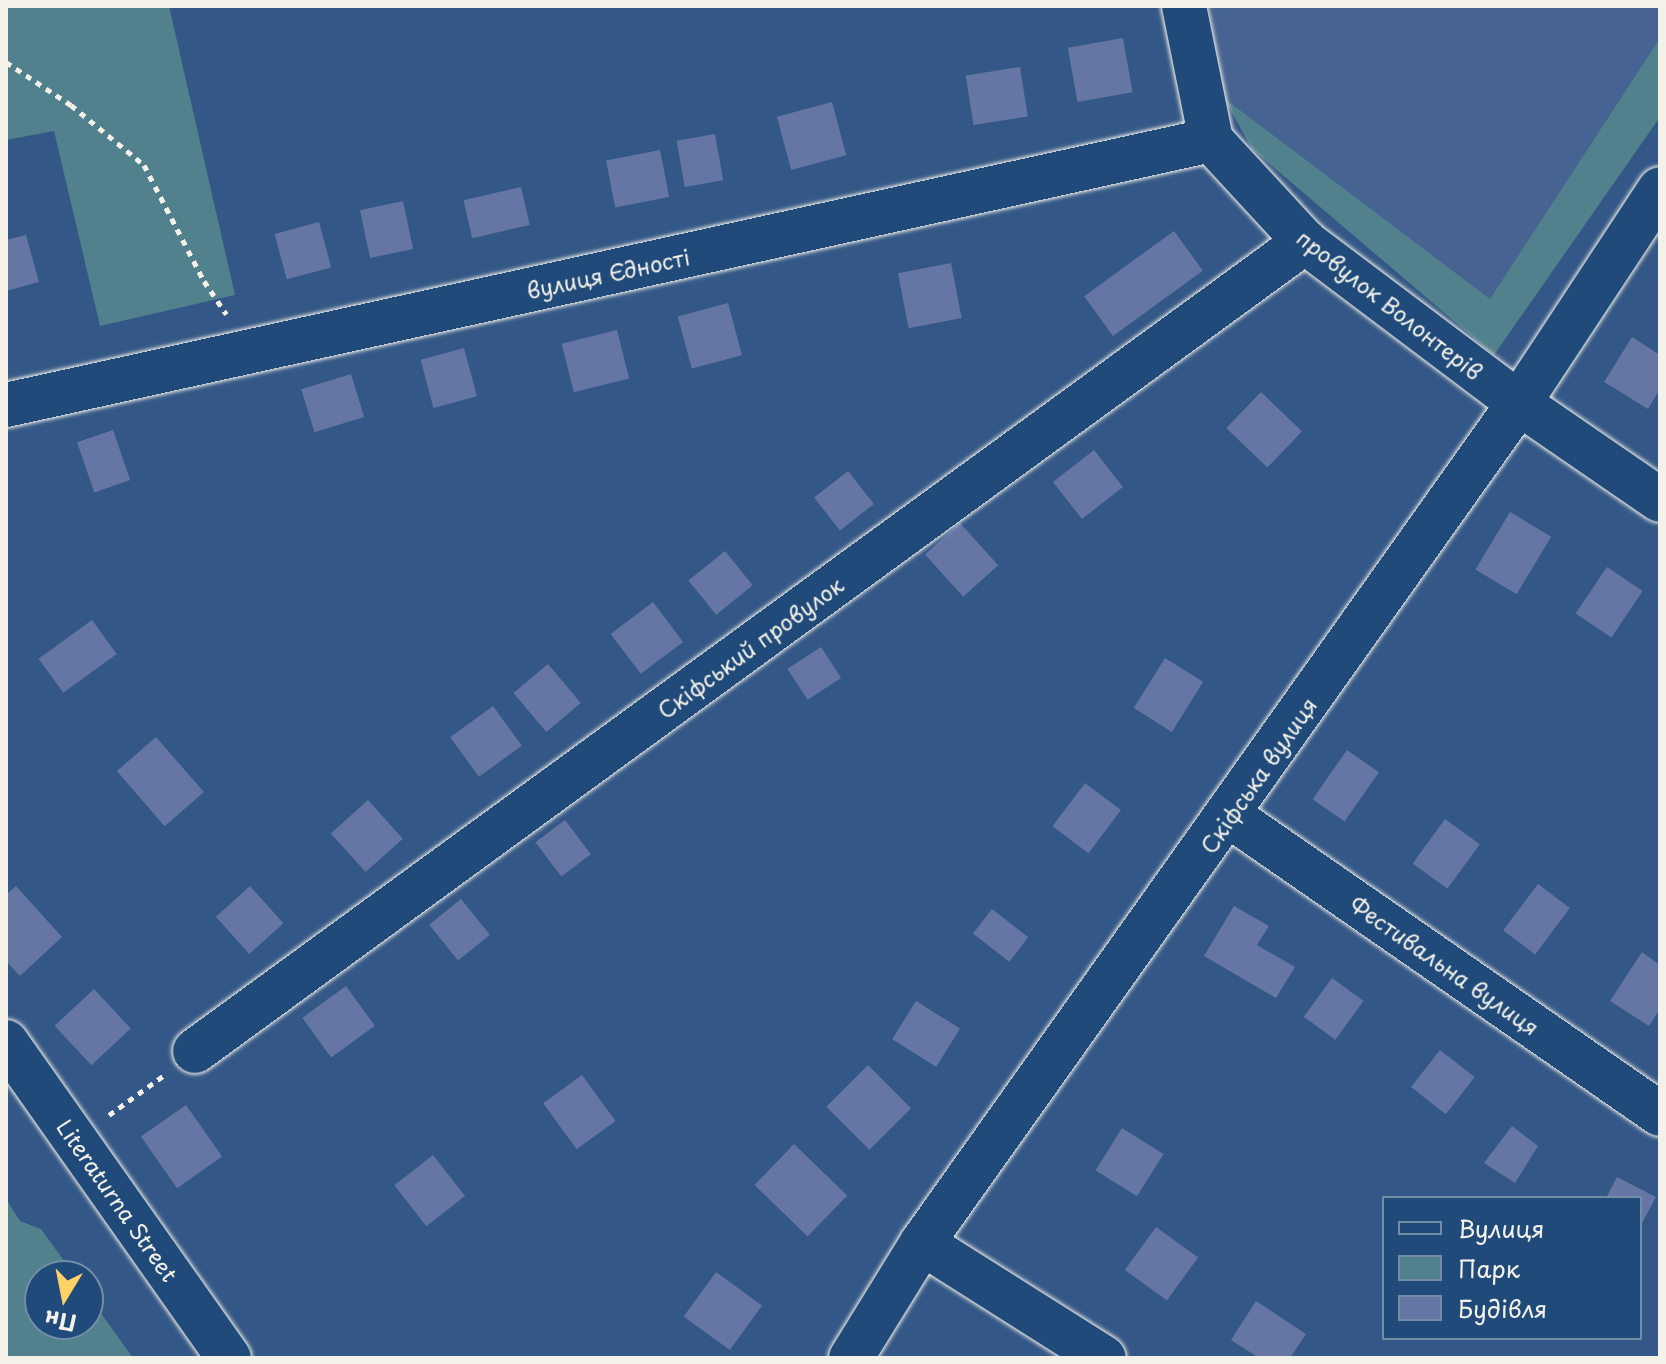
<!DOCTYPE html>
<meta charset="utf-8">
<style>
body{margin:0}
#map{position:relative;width:1666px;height:1364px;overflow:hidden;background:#335786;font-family:"Playpen Sans",sans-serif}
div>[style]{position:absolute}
.built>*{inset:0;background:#466391}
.green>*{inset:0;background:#51818c}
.building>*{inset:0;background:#6576a4;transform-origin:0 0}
.path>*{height:5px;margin-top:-2.5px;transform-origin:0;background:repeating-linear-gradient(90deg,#f4f1e8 0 6px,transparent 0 12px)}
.roads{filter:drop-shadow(0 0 2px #f4f1e8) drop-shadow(0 0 2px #f4f1e8)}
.minor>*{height:44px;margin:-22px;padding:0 22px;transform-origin:22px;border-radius:22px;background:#1f4a7a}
.tertiary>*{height:44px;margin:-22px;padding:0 22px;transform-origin:22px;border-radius:22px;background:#1f4a7a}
span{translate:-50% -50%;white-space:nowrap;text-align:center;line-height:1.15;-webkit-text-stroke:7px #1f4a7a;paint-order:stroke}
.street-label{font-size:22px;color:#f4f1e8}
.frame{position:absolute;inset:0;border:8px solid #f4f1e8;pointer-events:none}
.legend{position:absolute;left:1382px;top:1196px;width:260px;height:144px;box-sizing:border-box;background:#1f4a7a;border:2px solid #748da6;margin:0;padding:10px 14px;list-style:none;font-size:24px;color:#f4f1e8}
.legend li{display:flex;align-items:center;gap:16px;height:40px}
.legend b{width:40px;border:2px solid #748da6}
.north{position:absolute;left:24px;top:1260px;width:80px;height:80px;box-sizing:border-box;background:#1f4a7a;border:2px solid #748da6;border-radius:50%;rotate:190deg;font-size:22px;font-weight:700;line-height:32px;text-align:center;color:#f4f1e8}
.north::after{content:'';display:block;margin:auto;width:28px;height:36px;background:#ffd166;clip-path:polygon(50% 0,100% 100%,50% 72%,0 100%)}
</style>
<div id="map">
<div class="built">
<i style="clip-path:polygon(1209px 6px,1660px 6px,1660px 38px,1490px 300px,1224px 98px)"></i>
</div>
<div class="green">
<i style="clip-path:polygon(6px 6px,169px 6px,235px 295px,100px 326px,54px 131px,6px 140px)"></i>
<i style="clip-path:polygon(1660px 38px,1660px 117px,1494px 355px,1252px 149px,1224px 98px,1490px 299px)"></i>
<i style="clip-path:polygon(6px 1199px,20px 1221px,41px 1229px,75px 1276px,40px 1276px,40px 1324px,88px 1324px,88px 1295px,133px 1358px,6px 1358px)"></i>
</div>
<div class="building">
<i style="left:1123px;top:38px;width:55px;height:56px;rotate:80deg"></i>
<i style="left:1020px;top:67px;width:50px;height:55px;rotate:81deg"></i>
<i style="left:832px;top:102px;width:55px;height:57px;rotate:75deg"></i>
<i style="left:715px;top:134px;width:47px;height:39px;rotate:80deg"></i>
<i style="left:660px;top:150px;width:48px;height:55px;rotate:79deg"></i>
<i style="left:521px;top:187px;width:39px;height:59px;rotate:77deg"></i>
<i style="left:403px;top:201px;width:49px;height:44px;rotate:78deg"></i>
<i style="left:319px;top:222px;width:47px;height:46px;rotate:75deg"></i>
<i style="left:1174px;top:231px;width:49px;height:111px;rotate:54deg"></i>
<i style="clip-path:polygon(26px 235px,39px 282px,6px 291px,6px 240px)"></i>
<i style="left:951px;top:263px;width:56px;height:54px;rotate:79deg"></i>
<i style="left:728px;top:303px;width:54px;height:52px;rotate:75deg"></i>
<i style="left:617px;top:330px;width:50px;height:57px;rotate:76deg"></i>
<i style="clip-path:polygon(1632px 337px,1660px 355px,1660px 389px,1648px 409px,1604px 382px)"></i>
<i style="left:464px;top:348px;width:50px;height:45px;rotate:75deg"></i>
<i style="left:351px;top:374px;width:45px;height:52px;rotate:73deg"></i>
<i style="left:1261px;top:392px;width:57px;height:50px;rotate:44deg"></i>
<i style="left:113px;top:430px;width:53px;height:38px;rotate:71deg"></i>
<i style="left:1094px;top:450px;width:47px;height:52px;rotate:52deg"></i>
<i style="left:848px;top:471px;width:42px;height:43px;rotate:52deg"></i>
<i style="left:1510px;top:512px;width:48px;height:67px;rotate:31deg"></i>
<i style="left:960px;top:523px;width:57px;height:47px;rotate:48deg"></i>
<i style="left:725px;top:551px;width:44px;height:47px;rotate:51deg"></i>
<i style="left:1607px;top:567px;width:43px;height:56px;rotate:34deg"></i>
<i style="left:653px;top:602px;width:50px;height:53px;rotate:53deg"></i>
<i style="left:92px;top:620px;width:42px;height:66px;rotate:54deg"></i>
<i style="left:821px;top:647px;width:37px;height:40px;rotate:57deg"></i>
<i style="left:1165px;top:658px;width:45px;height:59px;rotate:32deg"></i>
<i style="left:548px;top:664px;width:51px;height:45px;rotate:50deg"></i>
<i style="left:493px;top:706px;width:49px;height:53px;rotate:54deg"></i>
<i style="left:156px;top:737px;width:73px;height:52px;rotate:49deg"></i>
<i style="left:1347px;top:750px;width:39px;height:60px;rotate:35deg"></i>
<i style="left:1085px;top:783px;width:45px;height:54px;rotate:37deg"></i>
<i style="left:368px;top:800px;width:52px;height:50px;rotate:48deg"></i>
<i style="left:1445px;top:819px;width:43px;height:55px;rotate:36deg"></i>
<i style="left:565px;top:820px;width:43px;height:37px;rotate:53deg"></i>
<i style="left:1538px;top:884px;width:40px;height:58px;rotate:37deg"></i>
<i style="clip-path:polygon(16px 886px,62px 937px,20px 976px,6px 961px,6px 895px)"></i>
<i style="left:250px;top:886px;width:50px;height:46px;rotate:48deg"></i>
<i style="left:461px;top:899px;width:46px;height:41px;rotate:51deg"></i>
<i style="clip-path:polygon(1234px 906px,1269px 926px,1257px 945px,1295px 967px,1276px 998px,1204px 956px)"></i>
<i style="left:992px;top:909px;width:46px;height:31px;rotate:38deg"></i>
<i style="clip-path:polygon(1642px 952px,1660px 965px,1660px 1009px,1649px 1026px,1610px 1001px)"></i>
<i style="left:1332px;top:978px;width:39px;height:48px;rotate:36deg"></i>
<i style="left:346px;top:986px;width:49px;height:54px;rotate:54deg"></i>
<i style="left:94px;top:989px;width:54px;height:54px;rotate:47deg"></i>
<i style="left:916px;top:1001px;width:52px;height:45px;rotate:32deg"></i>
<i style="left:1440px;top:1050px;width:44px;height:47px;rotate:38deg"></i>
<i style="left:868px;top:1065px;width:61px;height:59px;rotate:45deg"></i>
<i style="left:582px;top:1075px;width:57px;height:48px;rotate:54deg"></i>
<i style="left:186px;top:1105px;width:63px;height:55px;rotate:55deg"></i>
<i style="clip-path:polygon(1512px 1126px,1538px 1146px,1515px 1183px,1484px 1163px)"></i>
<i style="left:1122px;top:1128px;width:49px;height:50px;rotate:32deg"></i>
<i style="left:794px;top:1144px;width:74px;height:57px;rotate:44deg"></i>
<i style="left:433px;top:1155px;width:52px;height:49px;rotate:52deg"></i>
<i style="clip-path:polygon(1617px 1177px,1656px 1197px,1640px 1227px,1640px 1198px,1606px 1198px)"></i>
<i style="left:1156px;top:1227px;width:52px;height:53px;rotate:36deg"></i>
<i style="left:716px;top:1272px;width:57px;height:55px;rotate:36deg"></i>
<i style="clip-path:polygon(1256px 1301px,1306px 1334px,1290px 1358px,1259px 1358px,1231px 1340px)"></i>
</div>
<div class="path">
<i style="left:6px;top:62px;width:78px;rotate:33.5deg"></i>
<i style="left:71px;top:105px;width:94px;rotate:39.4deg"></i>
<i style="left:144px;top:165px;width:131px;rotate:62.7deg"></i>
<i style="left:204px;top:281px;width:40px;rotate:56deg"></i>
<i style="left:109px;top:1115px;width:67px;rotate:-35.8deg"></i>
</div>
<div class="roads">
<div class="minor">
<i style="left:1184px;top:6px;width:137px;rotate:78.6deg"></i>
<i style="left:1211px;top:140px;width:139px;rotate:47.3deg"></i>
<i style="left:1305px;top:242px;width:268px;rotate:37deg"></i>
<i style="left:1519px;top:403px;width:171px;rotate:34.5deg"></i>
<i style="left:6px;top:405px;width:1234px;rotate:-12.4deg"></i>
<i style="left:1230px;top:816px;width:523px;rotate:34.72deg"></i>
<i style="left:195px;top:1051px;width:1374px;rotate:-36.09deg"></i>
<i style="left:922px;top:1243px;width:215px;rotate:32.3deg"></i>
<i style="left:851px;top:1358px;width:135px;rotate:-58.3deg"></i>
<i style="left:922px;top:1243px;width:1031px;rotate:-54.6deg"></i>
<i style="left:1519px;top:403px;width:256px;rotate:-56.6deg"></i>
</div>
<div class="tertiary">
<i style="left:6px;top:1042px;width:387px;rotate:54.8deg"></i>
</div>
</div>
<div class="street-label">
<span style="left:608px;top:273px;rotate:-12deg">вулиця Єдності</span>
<span style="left:1390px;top:304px;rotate:38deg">провулок Волонтерів</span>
<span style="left:750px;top:647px;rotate:-36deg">Скіфський провулок</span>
<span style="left:1258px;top:775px;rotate:-55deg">Скіфська вулиця</span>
<span style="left:1445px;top:965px;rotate:35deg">Фестивальна вулиця</span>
<span style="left:118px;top:1200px;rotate:55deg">Literaturna Street</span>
</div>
<div class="frame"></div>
<ul class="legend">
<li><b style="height:10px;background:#1f4a7a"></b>Вулиця</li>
<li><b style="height:22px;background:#51818c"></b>Парк</li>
<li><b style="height:22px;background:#6576a4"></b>Будівля</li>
</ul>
<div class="north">Пн</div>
</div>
